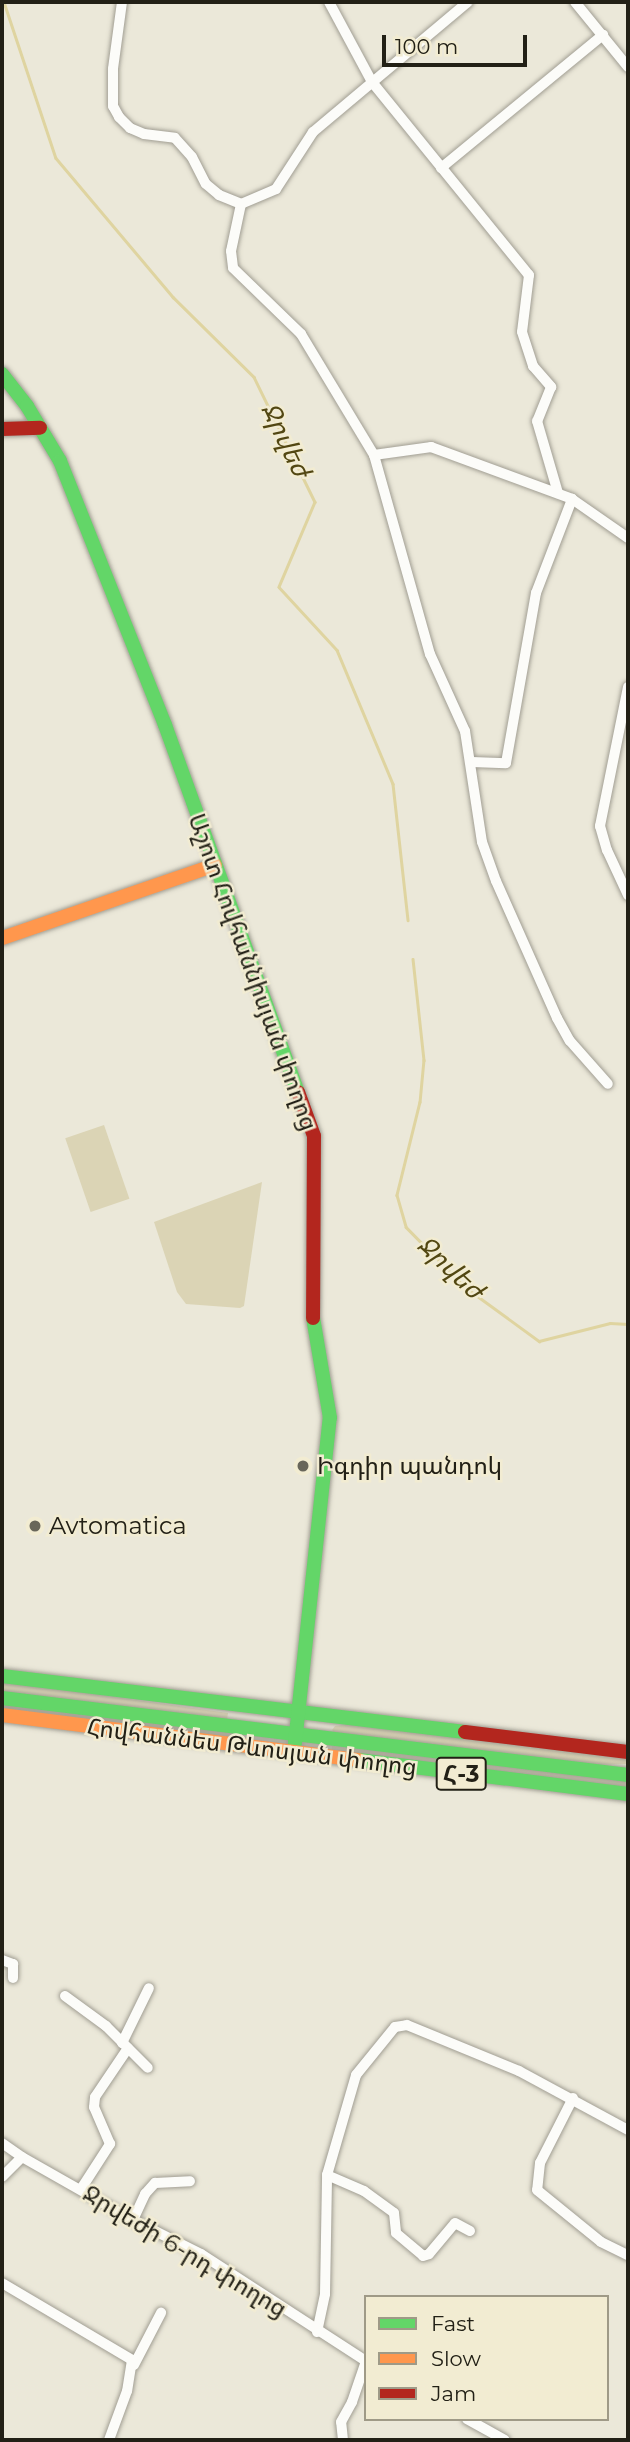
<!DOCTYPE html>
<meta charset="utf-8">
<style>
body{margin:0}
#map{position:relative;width:630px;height:2442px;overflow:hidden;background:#ebe8d9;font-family:Montserrat,"Noto Sans Armenian",sans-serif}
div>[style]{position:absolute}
.green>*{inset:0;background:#dbd4b5;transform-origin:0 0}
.stream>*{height:2.5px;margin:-1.25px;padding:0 1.25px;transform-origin:1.25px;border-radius:1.25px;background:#dfd4a0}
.roads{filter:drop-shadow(0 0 2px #a19e93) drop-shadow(0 0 2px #a19e93)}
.street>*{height:10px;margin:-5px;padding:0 5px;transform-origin:5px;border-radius:5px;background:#fcfcf9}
.fast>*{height:14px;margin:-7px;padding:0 7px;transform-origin:7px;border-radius:7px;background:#63d668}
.slow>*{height:14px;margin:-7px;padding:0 7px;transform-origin:7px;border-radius:7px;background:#ff974d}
.jam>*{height:14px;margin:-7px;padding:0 7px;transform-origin:7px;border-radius:7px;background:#b3261e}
.dots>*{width:19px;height:19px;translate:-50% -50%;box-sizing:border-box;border:4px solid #f2ecd2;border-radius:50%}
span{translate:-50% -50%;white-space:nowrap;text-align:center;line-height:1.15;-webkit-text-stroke:5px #f2ecd2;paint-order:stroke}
.shield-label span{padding:2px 5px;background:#f2ecd2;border:2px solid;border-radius:5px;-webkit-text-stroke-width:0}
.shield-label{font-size:23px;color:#222016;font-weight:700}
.street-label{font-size:24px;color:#222016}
.poi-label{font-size:24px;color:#222016}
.left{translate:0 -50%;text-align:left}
.water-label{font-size:26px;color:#524712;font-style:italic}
.frame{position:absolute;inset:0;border:4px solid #222016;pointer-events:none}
.legend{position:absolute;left:364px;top:2295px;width:245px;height:126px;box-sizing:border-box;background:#f2ecd2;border:2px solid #9f9a87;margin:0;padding:9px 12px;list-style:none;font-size:21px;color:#222016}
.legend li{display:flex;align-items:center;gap:14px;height:35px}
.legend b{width:35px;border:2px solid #9f9a87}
.scale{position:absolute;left:382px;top:35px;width:145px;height:32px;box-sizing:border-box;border:4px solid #222016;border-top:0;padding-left:9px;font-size:21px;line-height:24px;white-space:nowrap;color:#222016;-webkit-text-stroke:5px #f2ecd2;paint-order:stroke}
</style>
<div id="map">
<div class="green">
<i style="left:104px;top:1125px;width:78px;height:41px;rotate:71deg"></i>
<i style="clip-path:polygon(262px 1182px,244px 1306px,240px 1308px,186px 1304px,177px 1292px,154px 1222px)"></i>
<i style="clip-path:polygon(2px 1681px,228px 1713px,227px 1720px,2px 1692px)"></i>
<i style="clip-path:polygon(2px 1703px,236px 1733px,236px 1738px,2px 1709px)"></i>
<i style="clip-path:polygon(365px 1723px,628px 1757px,628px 1764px,593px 1765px,335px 1734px,332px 1730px,335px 1726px)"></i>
<i style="clip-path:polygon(332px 1746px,628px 1781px,628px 1788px,332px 1751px)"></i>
</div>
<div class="stream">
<i style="left:4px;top:2px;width:164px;rotate:71.6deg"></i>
<i style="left:56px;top:158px;width:182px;rotate:49.9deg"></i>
<i style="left:173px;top:297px;width:114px;rotate:44.6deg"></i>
<i style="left:254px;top:377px;width:139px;rotate:64deg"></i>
<i style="left:315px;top:502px;width:92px;rotate:113deg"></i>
<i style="left:279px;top:587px;width:86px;rotate:47.4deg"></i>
<i style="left:337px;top:650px;width:145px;rotate:67.3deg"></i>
<i style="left:393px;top:784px;width:137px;rotate:83.7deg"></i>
<i style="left:413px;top:959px;width:102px;rotate:83.8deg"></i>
<i style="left:424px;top:1060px;width:42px;rotate:95.4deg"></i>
<i style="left:420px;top:1102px;width:96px;rotate:103.9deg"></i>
<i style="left:397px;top:1195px;width:33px;rotate:74deg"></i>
<i style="left:406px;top:1227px;width:84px;rotate:45.5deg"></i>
<i style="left:465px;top:1287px;width:92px;rotate:36.1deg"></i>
<i style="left:539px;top:1341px;width:73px;rotate:-14.2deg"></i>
<i style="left:610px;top:1323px;width:18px;rotate:3deg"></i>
</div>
<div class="roads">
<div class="street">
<i style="left:122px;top:2px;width:68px;rotate:97.7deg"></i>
<i style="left:113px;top:69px;width:37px;rotate:90deg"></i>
<i style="left:113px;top:106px;width:13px;rotate:61deg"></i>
<i style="left:119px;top:117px;width:16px;rotate:45deg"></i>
<i style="left:130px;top:128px;width:15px;rotate:23deg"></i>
<i style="left:144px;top:134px;width:31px;rotate:7deg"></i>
<i style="left:175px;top:138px;width:25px;rotate:48deg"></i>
<i style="left:192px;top:157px;width:30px;rotate:63deg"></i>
<i style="left:206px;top:184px;width:17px;rotate:40deg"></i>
<i style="left:219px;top:195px;width:24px;rotate:22deg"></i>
<i style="left:329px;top:2px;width:91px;rotate:61.7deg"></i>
<i style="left:372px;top:82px;width:249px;rotate:50.9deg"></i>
<i style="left:529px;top:275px;width:57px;rotate:97deg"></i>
<i style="left:522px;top:332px;width:36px;rotate:72deg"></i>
<i style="left:533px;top:366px;width:28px;rotate:49deg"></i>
<i style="left:551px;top:387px;width:37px;rotate:112deg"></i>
<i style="left:537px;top:421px;width:75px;rotate:73.7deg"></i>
<i style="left:575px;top:2px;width:84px;rotate:50.8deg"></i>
<i style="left:441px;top:168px;width:210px;rotate:-39.4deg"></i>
<i style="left:241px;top:204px;width:48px;rotate:102deg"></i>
<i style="left:231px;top:251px;width:17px;rotate:83deg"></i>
<i style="left:233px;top:268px;width:95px;rotate:44.1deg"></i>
<i style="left:301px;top:334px;width:141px;rotate:58.9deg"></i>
<i style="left:374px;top:455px;width:207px;rotate:74.3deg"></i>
<i style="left:430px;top:654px;width:85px;rotate:65.6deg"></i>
<i style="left:465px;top:731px;width:112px;rotate:81.3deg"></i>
<i style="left:482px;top:842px;width:41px;rotate:70.3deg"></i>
<i style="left:496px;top:881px;width:150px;rotate:66deg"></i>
<i style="left:557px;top:1018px;width:26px;rotate:61deg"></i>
<i style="left:570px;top:1041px;width:57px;rotate:48.5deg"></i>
<i style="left:241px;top:204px;width:38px;rotate:-23deg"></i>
<i style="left:276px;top:189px;width:68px;rotate:-57deg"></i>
<i style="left:313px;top:132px;width:202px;rotate:-40deg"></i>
<i style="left:374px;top:455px;width:58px;rotate:-8deg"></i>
<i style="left:431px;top:447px;width:150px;rotate:20.2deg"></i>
<i style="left:572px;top:499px;width:68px;rotate:34.9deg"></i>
<i style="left:628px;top:687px;width:142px;rotate:101.4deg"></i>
<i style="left:600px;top:826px;width:25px;rotate:74deg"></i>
<i style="left:607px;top:850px;width:50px;rotate:65deg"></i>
<i style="left:472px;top:762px;width:34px;rotate:2deg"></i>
<i style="left:506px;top:763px;width:173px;rotate:-80deg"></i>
<i style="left:536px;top:593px;width:101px;rotate:-69deg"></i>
<i style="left:2px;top:1960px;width:12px;rotate:20deg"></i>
<i style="left:13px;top:1964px;width:14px;rotate:90deg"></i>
<i style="left:65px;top:1996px;width:51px;rotate:36.2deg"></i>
<i style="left:106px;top:2026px;width:59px;rotate:45deg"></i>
<i style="left:122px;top:2043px;width:61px;rotate:-63.9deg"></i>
<i style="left:573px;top:2098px;width:73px;rotate:116.9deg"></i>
<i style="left:540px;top:2163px;width:27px;rotate:96deg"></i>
<i style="left:537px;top:2190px;width:82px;rotate:39.1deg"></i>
<i style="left:601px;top:2242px;width:30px;rotate:26deg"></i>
<i style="left:2px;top:2143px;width:24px;rotate:35deg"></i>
<i style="left:22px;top:2157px;width:128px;rotate:29.6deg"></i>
<i style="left:133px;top:2220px;width:76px;rotate:26.6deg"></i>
<i style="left:201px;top:2254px;width:197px;rotate:33deg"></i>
<i style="left:327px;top:2175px;width:40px;rotate:23.4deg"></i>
<i style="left:364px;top:2191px;width:37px;rotate:36deg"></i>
<i style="left:394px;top:2213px;width:20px;rotate:84deg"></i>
<i style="left:396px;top:2233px;width:35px;rotate:40deg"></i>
<i style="left:423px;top:2256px;width:6px;rotate:-18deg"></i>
<i style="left:429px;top:2254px;width:40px;rotate:-50deg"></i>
<i style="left:455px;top:2223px;width:17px;rotate:28deg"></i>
<i style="left:2px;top:2177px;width:28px;rotate:-45deg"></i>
<i style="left:81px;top:2189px;width:54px;rotate:-57.2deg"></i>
<i style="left:110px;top:2144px;width:40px;rotate:-113.4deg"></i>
<i style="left:94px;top:2107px;width:10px;rotate:-84deg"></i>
<i style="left:95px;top:2097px;width:59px;rotate:-56deg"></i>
<i style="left:133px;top:2220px;width:29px;rotate:-65deg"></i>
<i style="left:145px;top:2194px;width:15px;rotate:-48deg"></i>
<i style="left:155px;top:2183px;width:35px;rotate:-3deg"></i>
<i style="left:2px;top:2283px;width:151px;rotate:30.6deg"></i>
<i style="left:132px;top:2360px;width:31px;rotate:99deg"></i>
<i style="left:127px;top:2391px;width:52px;rotate:110.2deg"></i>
<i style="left:317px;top:2332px;width:39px;rotate:-78deg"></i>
<i style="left:325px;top:2294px;width:119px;rotate:-89deg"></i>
<i style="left:327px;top:2175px;width:104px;rotate:-73.8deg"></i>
<i style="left:356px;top:2075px;width:62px;rotate:-50.9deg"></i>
<i style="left:395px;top:2027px;width:12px;rotate:-9deg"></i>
<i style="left:407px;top:2025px;width:121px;rotate:22.3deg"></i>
<i style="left:519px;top:2071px;width:124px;rotate:28.4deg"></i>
<i style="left:134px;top:2365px;width:59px;rotate:-62.6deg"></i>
<i style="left:467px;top:2419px;width:43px;rotate:28.9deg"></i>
<i style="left:343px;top:2440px;width:18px;rotate:-96deg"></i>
<i style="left:341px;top:2422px;width:23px;rotate:-61deg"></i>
<i style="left:352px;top:2402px;width:43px;rotate:-71.1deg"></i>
</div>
<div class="fast">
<i style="left:2px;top:374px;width:41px;rotate:52deg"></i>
<i style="left:27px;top:406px;width:64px;rotate:59deg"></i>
<i style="left:60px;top:461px;width:284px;rotate:68.3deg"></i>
<i style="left:165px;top:725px;width:390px;rotate:70.1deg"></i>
<i style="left:2px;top:1676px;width:466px;rotate:6.9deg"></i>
<i style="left:2px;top:1698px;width:631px;rotate:7.01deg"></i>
<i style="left:295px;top:1743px;width:327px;rotate:-83.9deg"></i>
<i style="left:330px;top:1418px;width:101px;rotate:-99.6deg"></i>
<i style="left:359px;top:1760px;width:271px;rotate:7.2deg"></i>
</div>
<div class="slow">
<i style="left:2px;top:938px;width:225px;rotate:-18.9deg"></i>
<i style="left:2px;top:1715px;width:360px;rotate:7.2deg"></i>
</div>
<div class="jam">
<i style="left:2px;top:429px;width:38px;rotate:-2deg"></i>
<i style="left:298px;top:1092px;width:47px;rotate:70deg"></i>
<i style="left:314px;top:1136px;width:182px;rotate:90.3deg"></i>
<i style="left:465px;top:1732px;width:164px;rotate:7deg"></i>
</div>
</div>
<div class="dots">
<i style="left:303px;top:1466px;background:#68665a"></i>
<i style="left:35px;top:1526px;background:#68665a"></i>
</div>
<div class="shield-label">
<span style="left:461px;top:1774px">Հ-3</span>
</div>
<div class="street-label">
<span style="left:253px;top:972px;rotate:70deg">Աշոտ Հովհաննիսյան փողոց</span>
<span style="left:252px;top:1747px;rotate:7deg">Հովհաննես Թևոսյան փողոց</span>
<span style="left:185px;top:2251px;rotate:31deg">Ջրվեժի 6-րդ փողոց</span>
</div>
<div class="poi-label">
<span class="left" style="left:317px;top:1466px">Իգդիր պանդոկ</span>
<span class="left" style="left:49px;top:1526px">Avtomatica</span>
</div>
<div class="water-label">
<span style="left:285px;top:440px;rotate:64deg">Ջրվեժ</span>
<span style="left:450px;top:1268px;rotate:43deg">Ջրվեժ</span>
</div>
<div class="frame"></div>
<ul class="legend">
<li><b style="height:9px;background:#63d668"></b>Fast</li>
<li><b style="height:9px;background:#ff974d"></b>Slow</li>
<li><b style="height:9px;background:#b3261e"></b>Jam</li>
</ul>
<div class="scale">100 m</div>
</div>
